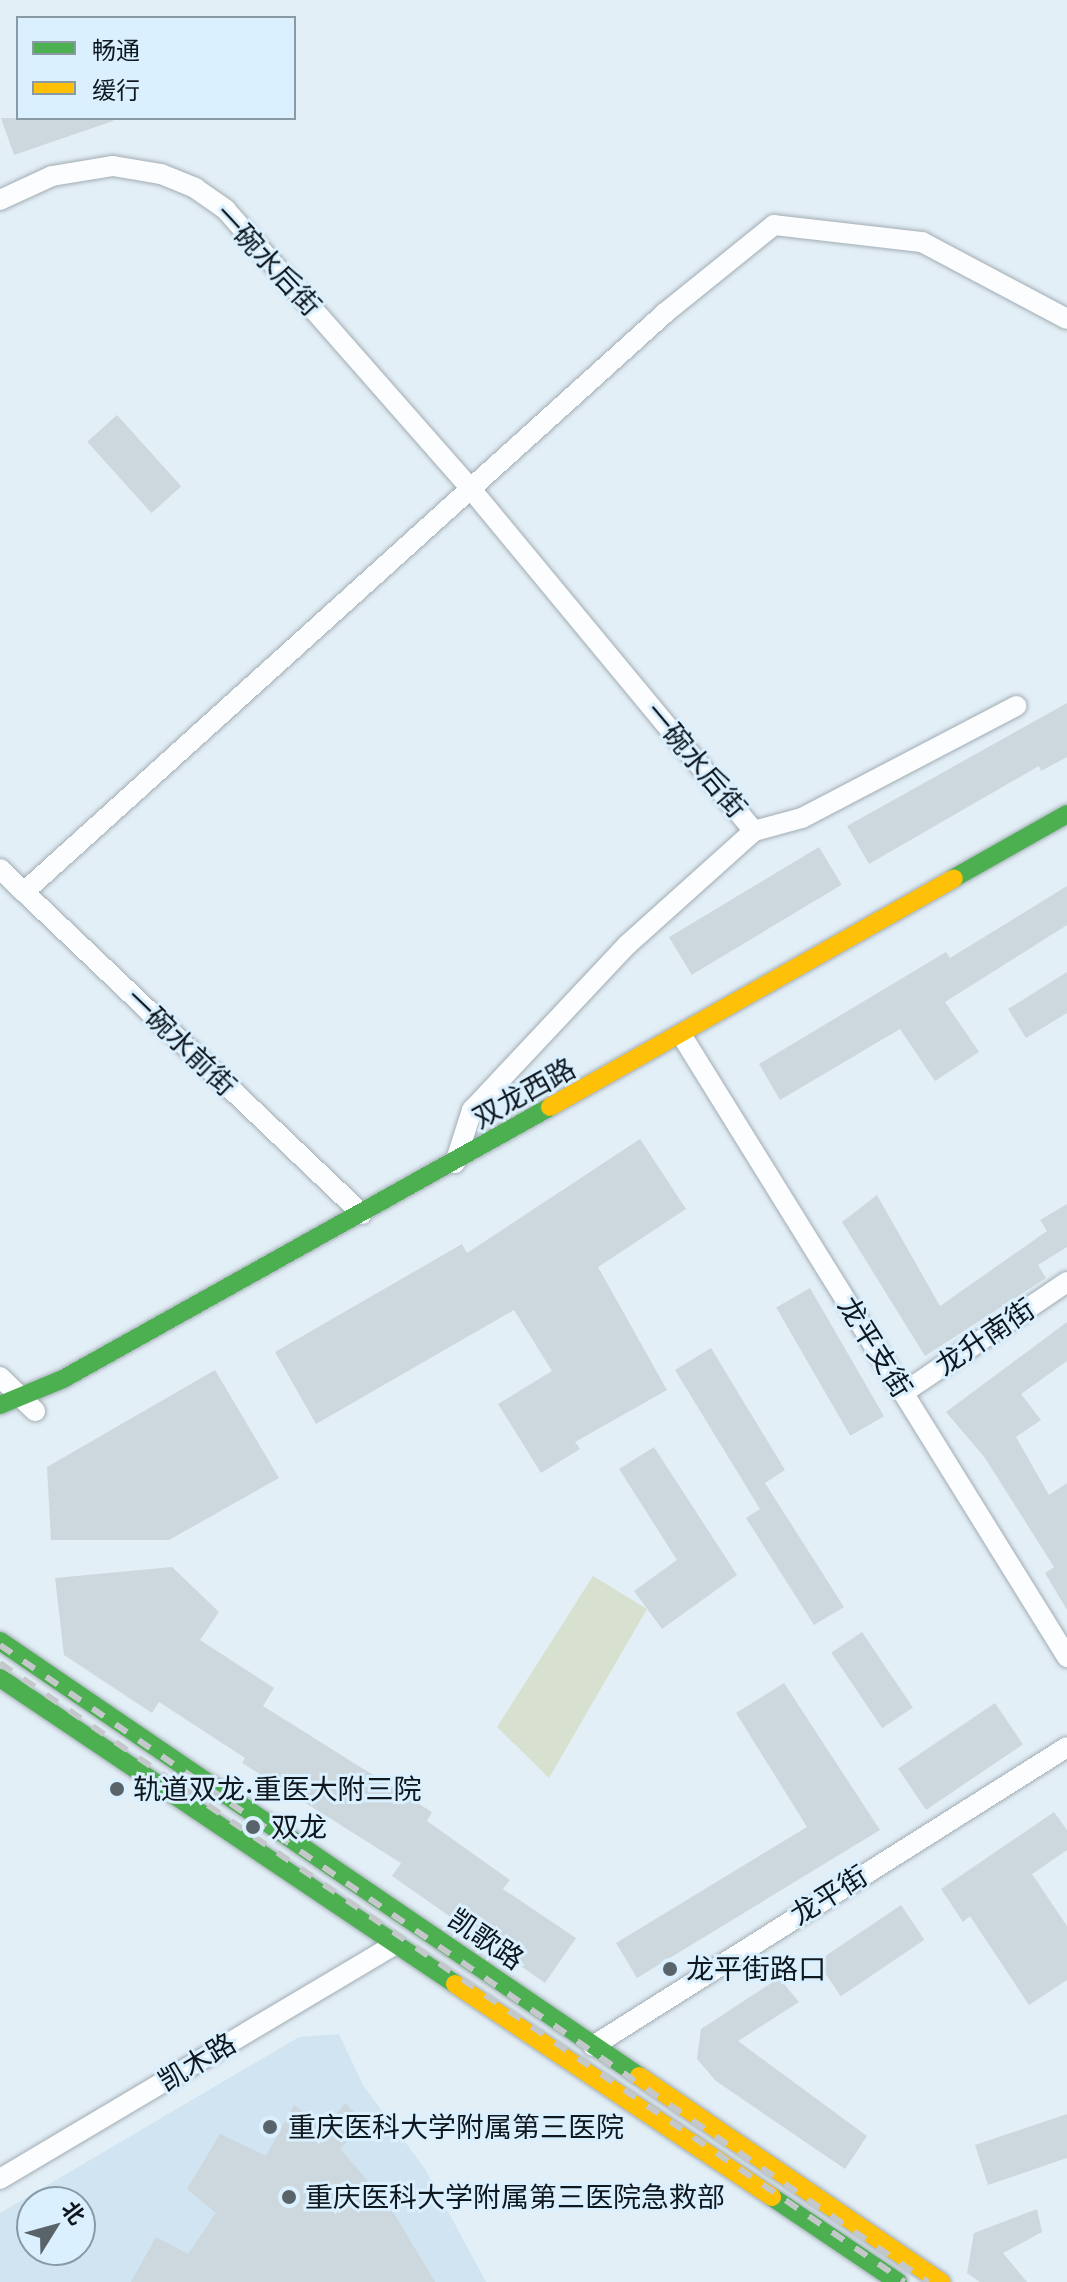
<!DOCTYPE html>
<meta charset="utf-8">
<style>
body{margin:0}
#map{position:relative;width:1067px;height:2282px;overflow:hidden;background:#e3eff7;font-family:"Golos Text","Noto Sans SC",sans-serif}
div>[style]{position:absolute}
.built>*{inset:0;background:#d0e4f1}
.green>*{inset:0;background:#d8e0cf}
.building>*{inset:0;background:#ccd7de;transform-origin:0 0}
.roads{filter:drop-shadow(0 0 2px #a2acb3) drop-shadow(0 0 2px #a2acb3)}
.street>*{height:20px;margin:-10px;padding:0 10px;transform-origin:10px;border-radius:10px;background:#fbfdfe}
.fast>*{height:18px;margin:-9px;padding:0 9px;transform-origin:9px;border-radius:9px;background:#4caf50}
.slow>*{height:18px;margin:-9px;padding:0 9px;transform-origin:9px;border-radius:9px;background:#ffc107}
.rail>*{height:6px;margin-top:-3px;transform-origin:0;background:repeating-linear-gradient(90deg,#c4c8ca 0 14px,transparent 0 28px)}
.dots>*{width:22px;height:22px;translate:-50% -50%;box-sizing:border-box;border:4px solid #dbf0ff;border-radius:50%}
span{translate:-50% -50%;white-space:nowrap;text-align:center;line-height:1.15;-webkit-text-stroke:6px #dbf0ff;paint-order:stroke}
.street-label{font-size:28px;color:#0f181e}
.poi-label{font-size:28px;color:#0f181e}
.left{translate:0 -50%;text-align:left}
.legend{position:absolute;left:16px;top:16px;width:280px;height:104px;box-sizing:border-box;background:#dbf0ff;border:2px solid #899aa5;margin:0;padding:10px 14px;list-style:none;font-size:24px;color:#0f181e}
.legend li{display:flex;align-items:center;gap:16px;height:40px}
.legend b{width:40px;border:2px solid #899aa5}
.north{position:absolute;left:16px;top:2186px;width:80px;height:80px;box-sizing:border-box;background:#dbf0ff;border:2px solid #899aa5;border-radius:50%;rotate:53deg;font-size:22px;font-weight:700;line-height:32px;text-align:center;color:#0f181e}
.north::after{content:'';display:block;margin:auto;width:28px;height:36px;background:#59636a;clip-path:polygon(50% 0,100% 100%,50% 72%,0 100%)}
</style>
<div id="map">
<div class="built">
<i style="clip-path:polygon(evenodd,339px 2034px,363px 2085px,425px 2169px,486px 2282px,0 2282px,0 2213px,299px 2037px,339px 2034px,32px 2202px,80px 2202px,80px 2250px,32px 2250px,32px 2202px)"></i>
</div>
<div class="green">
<i style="clip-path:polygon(593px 1576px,647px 1609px,549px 1778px,497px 1727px)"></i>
</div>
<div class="building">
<i style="clip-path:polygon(1px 118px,113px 118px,113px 121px,14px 155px)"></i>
<i style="left:117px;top:415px;width:96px;height:40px;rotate:48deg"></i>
<i style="clip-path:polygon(1067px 703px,1067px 757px,1041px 771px,1039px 766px,869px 864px,847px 826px)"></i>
<i style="left:819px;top:847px;width:44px;height:175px;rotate:59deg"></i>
<i style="clip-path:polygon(1067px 886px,1067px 925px,945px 1002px,979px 1052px,935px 1081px,900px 1029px,780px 1100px,759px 1064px,946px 952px,950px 958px)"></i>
<i style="clip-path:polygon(1067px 972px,1067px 1013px,1026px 1038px,1008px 1009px)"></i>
<i style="clip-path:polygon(640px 1139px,686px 1209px,598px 1267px,667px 1390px,575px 1442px,580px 1449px,541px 1473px,498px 1404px,552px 1371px,514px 1310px,316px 1424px,275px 1352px,462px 1244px,467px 1253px)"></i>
<i style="clip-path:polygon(877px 1195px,940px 1306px,1047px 1231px,1040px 1220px,1067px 1204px,1067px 1247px,1038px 1265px,1046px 1278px,925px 1356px,842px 1222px)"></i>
<i style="left:810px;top:1288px;width:148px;height:39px;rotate:60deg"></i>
<i style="clip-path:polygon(1067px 1322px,1067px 1361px,1021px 1394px,1041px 1420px,1016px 1437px,1049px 1495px,1067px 1483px,1067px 1610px,1045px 1573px,1054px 1567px,985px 1458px,946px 1412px)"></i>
<i style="clip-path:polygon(711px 1348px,785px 1470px,765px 1483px,844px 1607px,814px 1625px,746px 1518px,760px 1509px,675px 1370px)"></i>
<i style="clip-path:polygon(215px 1370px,279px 1478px,169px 1540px,51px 1540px,47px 1467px)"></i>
<i style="clip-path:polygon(654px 1447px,737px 1575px,662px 1629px,634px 1591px,677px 1560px,619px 1469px)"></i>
<i style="clip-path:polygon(172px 1567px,219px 1612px,200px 1640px,274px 1688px,263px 1706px,432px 1812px,427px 1821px,510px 1880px,503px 1889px,576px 1938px,545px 1983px,392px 1876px,401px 1863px,242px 1763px,245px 1758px,159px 1702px,152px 1713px,64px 1655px,55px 1578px)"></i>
<i style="left:862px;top:1632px;width:91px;height:37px;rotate:56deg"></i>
<i style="clip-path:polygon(784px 1683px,880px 1830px,637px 1978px,616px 1943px,807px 1827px,736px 1713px)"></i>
<i style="left:995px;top:1703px;width:50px;height:117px;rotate:56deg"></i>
<i style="clip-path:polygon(1054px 1812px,1067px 1830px,1067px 1850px,1032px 1874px,1067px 1926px,1067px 1980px,1029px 2005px,970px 1916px,963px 1922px,941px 1889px)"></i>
<i style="left:901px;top:1905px;width:42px;height:101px;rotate:56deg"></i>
<i style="clip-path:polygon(779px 1978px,799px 2002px,738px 2041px,867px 2136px,845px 2169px,716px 2081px,697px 2059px,701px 2029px)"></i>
<i style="clip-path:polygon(345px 2103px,364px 2122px,340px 2149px,389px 2205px,435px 2282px,131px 2282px,156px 2237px,188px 2254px,216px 2213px,187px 2189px,220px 2134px,266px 2156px,294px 2105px,325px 2128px)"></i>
<i style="clip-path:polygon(1067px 2114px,1067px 2158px,988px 2185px,975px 2145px)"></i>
<i style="clip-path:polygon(1037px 2209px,1042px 2232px,1003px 2253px,1027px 2282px,980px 2282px,967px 2273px,974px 2233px)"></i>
</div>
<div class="roads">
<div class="street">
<i style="left:0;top:200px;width:57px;rotate:-24.8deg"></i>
<i style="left:52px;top:176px;width:62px;rotate:-9.3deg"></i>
<i style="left:113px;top:166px;width:49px;rotate:9.5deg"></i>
<i style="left:161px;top:174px;width:37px;rotate:22deg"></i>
<i style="left:195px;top:188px;width:38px;rotate:35deg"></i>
<i style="left:226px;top:210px;width:371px;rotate:48.7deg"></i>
<i style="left:471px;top:489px;width:444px;rotate:50.4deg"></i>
<i style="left:0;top:869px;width:500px;rotate:43.62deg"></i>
<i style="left:24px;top:892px;width:864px;rotate:-42.09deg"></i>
<i style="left:665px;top:313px;width:140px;rotate:-38.9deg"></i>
<i style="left:774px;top:225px;width:149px;rotate:6.6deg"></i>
<i style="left:922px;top:242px;width:164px;rotate:28deg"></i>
<i style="left:682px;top:1036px;width:731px;rotate:58.2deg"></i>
<i style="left:455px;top:1163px;width:56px;rotate:-72.2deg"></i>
<i style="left:472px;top:1110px;width:226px;rotate:-46.8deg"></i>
<i style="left:627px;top:945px;width:171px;rotate:-41.9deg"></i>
<i style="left:754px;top:831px;width:50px;rotate:-15.2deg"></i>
<i style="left:802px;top:818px;width:242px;rotate:-27.6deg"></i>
<i style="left:0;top:1377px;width:49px;rotate:44.2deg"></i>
<i style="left:903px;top:1393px;width:198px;rotate:-34.1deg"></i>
<i style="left:593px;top:2046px;width:560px;rotate:-32.24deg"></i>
<i style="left:0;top:2179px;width:458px;rotate:-30.7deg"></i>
</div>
<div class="fast">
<i style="left:954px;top:878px;width:130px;rotate:-29.5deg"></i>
<i style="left:0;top:1405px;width:68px;rotate:-22.4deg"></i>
<i style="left:63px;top:1379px;width:558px;rotate:-29.18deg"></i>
<i style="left:0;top:1641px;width:773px;rotate:34.25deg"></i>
<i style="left:0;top:1678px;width:548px;rotate:33.92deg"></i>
<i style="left:772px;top:2197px;width:152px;rotate:34deg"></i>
</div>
<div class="slow">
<i style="left:550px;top:1107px;width:464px;rotate:-29.5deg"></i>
<i style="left:455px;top:1984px;width:382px;rotate:33.9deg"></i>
<i style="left:639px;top:2076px;width:366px;rotate:34.3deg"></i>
</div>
</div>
<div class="rail">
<i style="left:0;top:1645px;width:1126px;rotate:34.47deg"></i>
<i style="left:0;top:1663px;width:1096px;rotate:34.37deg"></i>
</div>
<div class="dots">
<i style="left:117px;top:1789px;background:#59636a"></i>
<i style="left:253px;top:1827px;background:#59636a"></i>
<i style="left:670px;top:1969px;background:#59636a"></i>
<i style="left:270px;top:2127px;background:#59636a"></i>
<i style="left:289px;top:2197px;background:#59636a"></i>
</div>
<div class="street-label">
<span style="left:268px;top:260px;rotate:47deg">一碗水后街</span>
<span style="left:696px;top:760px;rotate:50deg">一碗水后街</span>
<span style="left:181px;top:1042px;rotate:44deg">一碗水前街</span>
<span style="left:524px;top:1093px;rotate:-29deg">双龙西路</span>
<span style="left:985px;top:1337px;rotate:-34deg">龙升南街</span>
<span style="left:875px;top:1347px;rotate:58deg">龙平支街</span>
<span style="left:829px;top:1895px;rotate:-32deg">龙平街</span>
<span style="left:486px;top:1939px;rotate:34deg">凯歌路</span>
<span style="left:197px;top:2062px;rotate:-31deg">凯木路</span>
</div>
<div class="poi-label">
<span class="left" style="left:133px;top:1789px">轨道双龙·重医大附三院</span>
<span class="left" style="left:271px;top:1827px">双龙</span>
<span class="left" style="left:686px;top:1969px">龙平街路口</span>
<span class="left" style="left:288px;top:2127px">重庆医科大学附属第三医院</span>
<span class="left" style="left:305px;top:2197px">重庆医科大学附属第三医院急救部</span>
</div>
<ul class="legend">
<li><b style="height:10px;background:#4caf50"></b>畅通</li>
<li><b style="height:10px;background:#ffc107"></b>缓行</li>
</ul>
<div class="north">北</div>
</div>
